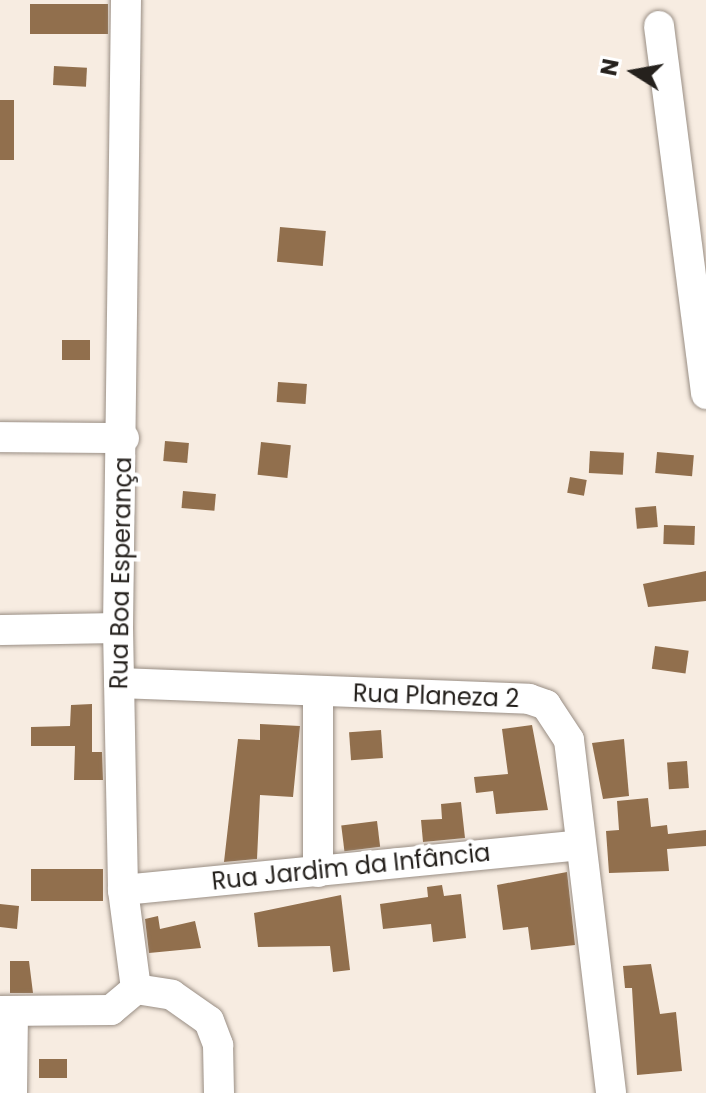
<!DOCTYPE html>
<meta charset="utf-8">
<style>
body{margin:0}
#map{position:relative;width:706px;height:1093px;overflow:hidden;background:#f7ece1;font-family:Poppins,sans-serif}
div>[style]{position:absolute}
.building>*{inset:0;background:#916f4d;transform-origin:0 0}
.roads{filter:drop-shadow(0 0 2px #998e84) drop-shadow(0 0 2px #998e84)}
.minor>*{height:30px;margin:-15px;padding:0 15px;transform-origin:15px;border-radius:15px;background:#fff}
span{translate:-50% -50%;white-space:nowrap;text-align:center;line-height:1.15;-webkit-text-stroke:8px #fff;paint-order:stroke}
.street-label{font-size:24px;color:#25211d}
.north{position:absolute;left:594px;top:32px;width:80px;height:80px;-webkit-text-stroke:6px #fff;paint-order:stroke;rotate:281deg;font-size:22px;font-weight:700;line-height:32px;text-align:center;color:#25211d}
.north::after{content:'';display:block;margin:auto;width:28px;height:36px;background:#25211d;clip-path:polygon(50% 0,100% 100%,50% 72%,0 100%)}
</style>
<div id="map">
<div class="building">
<i style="left:30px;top:4px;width:78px;height:30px"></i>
<i style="left:54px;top:66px;width:33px;height:19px;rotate:3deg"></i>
<i style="left:0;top:100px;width:14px;height:60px"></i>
<i style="left:280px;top:227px;width:46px;height:35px;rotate:5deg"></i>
<i style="left:62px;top:340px;width:28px;height:20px"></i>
<i style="left:278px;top:382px;width:29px;height:20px;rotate:4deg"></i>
<i style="left:165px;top:441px;width:24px;height:20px;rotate:5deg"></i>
<i style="left:261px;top:442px;width:30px;height:33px;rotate:6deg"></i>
<i style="left:590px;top:451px;width:34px;height:22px;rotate:3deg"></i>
<i style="left:657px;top:452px;width:37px;height:21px;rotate:5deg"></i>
<i style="left:570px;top:477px;width:17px;height:16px;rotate:10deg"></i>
<i style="left:183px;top:491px;width:33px;height:17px;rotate:5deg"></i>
<i style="left:656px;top:506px;width:21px;height:21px;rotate:85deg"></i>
<i style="left:664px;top:525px;width:31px;height:19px;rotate:2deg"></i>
<i style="clip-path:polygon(706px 571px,706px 601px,648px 607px,643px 584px)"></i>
<i style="left:655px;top:646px;width:34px;height:23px;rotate:8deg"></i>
<i style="clip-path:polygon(92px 704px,92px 752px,102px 752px,103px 780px,74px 780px,75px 746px,31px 746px,31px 727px,70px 726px,71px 705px)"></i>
<i style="clip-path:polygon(260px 724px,300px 726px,293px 797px,260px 795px,257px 859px,224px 862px,238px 739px,260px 740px)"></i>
<i style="clip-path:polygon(532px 725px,548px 810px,496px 814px,493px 791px,476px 793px,474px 777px,508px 774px,502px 729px)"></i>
<i style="left:381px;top:730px;width:28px;height:32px;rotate:86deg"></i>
<i style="clip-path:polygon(624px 739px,629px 796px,603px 799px,592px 743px)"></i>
<i style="left:687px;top:761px;width:27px;height:20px;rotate:86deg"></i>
<i style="clip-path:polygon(648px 798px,651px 827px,667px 825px,668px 834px,706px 830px,706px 846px,667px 849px,669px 871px,609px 873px,606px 831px,619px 830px,617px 801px)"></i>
<i style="clip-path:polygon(461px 802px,465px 838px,423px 842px,421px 820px,442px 819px,441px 804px)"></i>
<i style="left:377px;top:821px;width:26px;height:36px;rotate:83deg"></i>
<i style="left:31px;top:869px;width:72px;height:32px"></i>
<i style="clip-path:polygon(567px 872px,575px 945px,531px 950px,528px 927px,503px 930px,497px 885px)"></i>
<i style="clip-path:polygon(442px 885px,444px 896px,461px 894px,466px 938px,433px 942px,431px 924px,383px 929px,380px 904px,428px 897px,427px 887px)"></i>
<i style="clip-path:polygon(341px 895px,350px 970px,333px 972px,330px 946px,258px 947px,254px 913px)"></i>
<i style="clip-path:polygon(0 904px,19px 906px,17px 929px,0 927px)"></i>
<i style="clip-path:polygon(158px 916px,160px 929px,195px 921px,201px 948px,149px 953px,145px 919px)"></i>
<i style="clip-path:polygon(10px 961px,29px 961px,33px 993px,10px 993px)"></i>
<i style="clip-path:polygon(651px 964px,660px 1014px,676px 1012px,682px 1071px,637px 1075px,632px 988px,625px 988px,623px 966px)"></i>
<i style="left:39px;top:1059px;width:28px;height:19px"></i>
</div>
<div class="roads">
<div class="minor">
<i style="left:126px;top:0;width:628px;rotate:90.73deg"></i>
<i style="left:118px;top:628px;width:262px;rotate:88.9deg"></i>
<i style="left:123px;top:890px;width:100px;rotate:82.5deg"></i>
<i style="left:136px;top:989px;width:36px;rotate:9deg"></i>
<i style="left:172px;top:995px;width:45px;rotate:35.1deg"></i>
<i style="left:209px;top:1021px;width:26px;rotate:69deg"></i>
<i style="left:218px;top:1045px;width:48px;rotate:88.8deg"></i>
<i style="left:659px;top:26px;width:371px;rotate:82.7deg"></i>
<i style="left:0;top:437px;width:124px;rotate:0.5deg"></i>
<i style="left:0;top:630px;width:118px;rotate:-1deg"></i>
<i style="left:119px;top:683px;width:410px;rotate:2.2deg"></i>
<i style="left:529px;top:699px;width:18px;rotate:19deg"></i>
<i style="left:546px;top:705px;width:42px;rotate:56.7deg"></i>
<i style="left:569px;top:740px;width:355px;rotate:83.2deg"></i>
<i style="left:318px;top:872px;width:180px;rotate:-90deg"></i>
<i style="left:123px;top:890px;width:458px;rotate:-5.6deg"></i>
<i style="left:0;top:1011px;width:111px;rotate:-0.5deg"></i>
<i style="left:111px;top:1010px;width:33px;rotate:-40deg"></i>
<i style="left:12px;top:1093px;width:82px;rotate:-89.3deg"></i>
</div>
</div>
<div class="street-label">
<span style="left:121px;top:573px;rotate:-89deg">Rua Boa Esperança</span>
<span style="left:436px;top:696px;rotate:2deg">Rua Planeza 2</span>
<span style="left:351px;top:867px;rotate:-6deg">Rua Jardim da Infância</span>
</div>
<div class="north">N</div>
</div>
